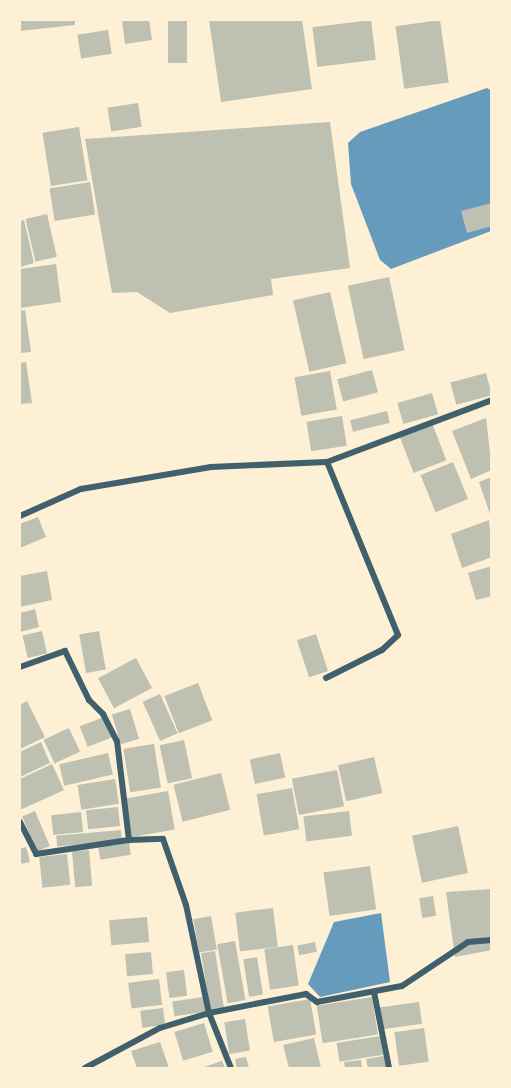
<!DOCTYPE html>
<style>
body{margin:0}
#map{position:relative;width:511px;height:1088px;overflow:hidden;background:#fdf0d5;font-family:"Source Sans 3",sans-serif}
div>[style]{position:absolute}
.water>*{inset:0;background:#669bbc}
.building>*{inset:0;background:#bec0b2;transform-origin:0 0}
.minor>*{height:6px;margin:-3px;padding:0 3px;transform-origin:3px;border-radius:3px;background:#3f606c}
span{translate:-50% -50%;white-space:nowrap;text-align:center;line-height:1.15;-webkit-text-stroke:5px #fdf0d5;paint-order:stroke}
.frame{position:absolute;inset:0;border:21px solid #fdf0d5;pointer-events:none}
</style>
<div id="map">
<div class="water">
<i style="clip-path:polygon(487px 88px,492px 91px,491px 231px,391px 269px,380px 260px,351px 184px,348px 143px,360px 132px)"></i>
<i style="clip-path:polygon(381px 913px,390px 982px,320px 997px,308px 984px,334px 922px)"></i>
</div>
<div class="building">
<i style="clip-path:polygon(20px 20px,75px 20px,75px 25px,20px 31px)"></i>
<i style="clip-path:polygon(122px 20px,149px 20px,152px 40px,125px 44px)"></i>
<i style="left:168px;top:20px;width:19px;height:43px"></i>
<i style="clip-path:polygon(209px 20px,302px 20px,312px 89px,221px 102px)"></i>
<i style="left:371px;top:20px;width:40px;height:59px;rotate:83deg"></i>
<i style="left:440px;top:20px;width:63px;height:45px;rotate:82deg"></i>
<i style="left:108px;top:30px;width:24px;height:31px;rotate:81deg"></i>
<i style="left:138px;top:103px;width:24px;height:31px;rotate:81deg"></i>
<i style="clip-path:polygon(330px 122px,350px 268px,271px 279px,273px 295px,170px 313px,137px 292px,112px 293px,85px 139px)"></i>
<i style="left:79px;top:127px;width:54px;height:37px;rotate:81deg"></i>
<i style="left:90px;top:182px;width:33px;height:41px;rotate:81deg"></i>
<i style="clip-path:polygon(492px 203px,492px 226px,467px 233px,461px 211px)"></i>
<i style="left:47px;top:214px;width:44px;height:22px;rotate:77deg"></i>
<i style="clip-path:polygon(24px 220px,34px 263px,20px 267px,20px 221px)"></i>
<i style="clip-path:polygon(56px 264px,61px 302px,20px 308px,20px 269px)"></i>
<i style="left:389px;top:277px;width:75px;height:42px;rotate:78deg"></i>
<i style="left:330px;top:292px;width:73px;height:38px;rotate:77deg"></i>
<i style="clip-path:polygon(25px 310px,31px 352px,20px 353px,20px 311px)"></i>
<i style="clip-path:polygon(26px 362px,32px 403px,20px 404px,20px 363px)"></i>
<i style="left:372px;top:370px;width:23px;height:36px;rotate:75deg"></i>
<i style="left:330px;top:371px;width:39px;height:36px;rotate:80deg"></i>
<i style="left:486px;top:373px;width:23px;height:37px;rotate:75deg"></i>
<i style="left:432px;top:393px;width:22px;height:36px;rotate:74deg"></i>
<i style="left:387px;top:411px;width:12px;height:38px;rotate:76deg"></i>
<i style="left:342px;top:416px;width:30px;height:36px;rotate:81deg"></i>
<i style="clip-path:polygon(486px 418px,492px 470px,471px 479px,452px 431px)"></i>
<i style="left:432px;top:423px;width:40px;height:35px;rotate:69deg"></i>
<i style="left:453px;top:462px;width:40px;height:35px;rotate:68deg"></i>
<i style="clip-path:polygon(492px 477px,492px 517px,491px 517px,479px 482px)"></i>
<i style="clip-path:polygon(38px 517px,46px 537px,20px 548px,20px 524px)"></i>
<i style="clip-path:polygon(489px 520px,492px 557px,462px 568px,451px 534px)"></i>
<i style="clip-path:polygon(492px 566px,492px 596px,476px 600px,468px 573px)"></i>
<i style="clip-path:polygon(47px 571px,52px 600px,20px 607px,20px 576px)"></i>
<i style="clip-path:polygon(35px 609px,39px 627px,20px 632px,20px 613px)"></i>
<i style="left:42px;top:631px;width:23px;height:20px;rotate:77deg"></i>
<i style="left:99px;top:631px;width:39px;height:20px;rotate:80deg"></i>
<i style="left:316px;top:634px;width:39px;height:20px;rotate:72deg"></i>
<i style="left:136px;top:658px;width:34px;height:43px;rotate:62deg"></i>
<i style="left:198px;top:683px;width:40px;height:36px;rotate:69deg"></i>
<i style="left:160px;top:694px;width:43px;height:19px;rotate:66deg"></i>
<i style="clip-path:polygon(27px 701px,45px 737px,20px 749px,20px 705px)"></i>
<i style="left:130px;top:709px;width:31px;height:19px;rotate:73deg"></i>
<i style="left:104px;top:717px;width:22px;height:26px;rotate:69deg"></i>
<i style="left:69px;top:728px;width:26px;height:28px;rotate:65deg"></i>
<i style="left:184px;top:740px;width:39px;height:25px;rotate:78deg"></i>
<i style="clip-path:polygon(41px 742px,50px 763px,20px 777px,20px 752px)"></i>
<i style="left:154px;top:744px;width:44px;height:31px;rotate:81deg"></i>
<i style="left:108px;top:753px;width:22px;height:50px;rotate:77deg"></i>
<i style="left:280px;top:753px;width:25px;height:31px;rotate:78deg"></i>
<i style="left:374px;top:757px;width:37px;height:37px;rotate:77deg"></i>
<i style="clip-path:polygon(52px 764px,64px 790px,20px 810px,20px 779px)"></i>
<i style="left:337px;top:770px;width:37px;height:46px;rotate:79deg"></i>
<i style="left:221px;top:773px;width:38px;height:49px;rotate:76deg"></i>
<i style="left:115px;top:779px;width:25px;height:38px;rotate:81deg"></i>
<i style="left:292px;top:788px;width:42px;height:36px;rotate:80deg"></i>
<i style="left:168px;top:791px;width:39px;height:44px;rotate:80deg"></i>
<i style="left:118px;top:807px;width:19px;height:32px;rotate:84deg"></i>
<i style="left:35px;top:811px;width:38px;height:14px;rotate:67deg"></i>
<i style="left:349px;top:811px;width:25px;height:46px;rotate:83deg"></i>
<i style="left:81px;top:812px;width:20px;height:30px;rotate:84deg"></i>
<i style="left:458px;top:826px;width:48px;height:47px;rotate:78deg"></i>
<i style="left:121px;top:830px;width:11px;height:65px;rotate:85deg"></i>
<i style="left:129px;top:843px;width:12px;height:31px;rotate:81deg"></i>
<i style="clip-path:polygon(26px 847px,30px 862px,20px 864px,20px 849px)"></i>
<i style="left:89px;top:850px;width:36px;height:17px;rotate:85deg"></i>
<i style="left:67px;top:854px;width:31px;height:28px;rotate:84deg"></i>
<i style="left:370px;top:866px;width:44px;height:47px;rotate:82deg"></i>
<i style="clip-path:polygon(491px 889px,492px 950px,455px 957px,446px 892px)"></i>
<i style="left:433px;top:896px;width:20px;height:14px;rotate:81deg"></i>
<i style="left:273px;top:908px;width:39px;height:38px;rotate:83deg"></i>
<i style="left:211px;top:916px;width:34px;height:18px;rotate:80deg"></i>
<i style="left:147px;top:917px;width:25px;height:38px;rotate:85deg"></i>
<i style="left:235px;top:941px;width:60px;height:18px;rotate:80deg"></i>
<i style="left:315px;top:942px;width:10px;height:18px;rotate:79deg"></i>
<i style="left:293px;top:945px;width:41px;height:29px;rotate:82deg"></i>
<i style="left:215px;top:951px;width:57px;height:14px;rotate:81deg"></i>
<i style="left:151px;top:952px;width:22px;height:26px;rotate:85deg"></i>
<i style="left:257px;top:957px;width:38px;height:14px;rotate:81deg"></i>
<i style="left:184px;top:970px;width:26px;height:18px;rotate:83deg"></i>
<i style="left:159px;top:979px;width:26px;height:31px;rotate:83deg"></i>
<i style="left:204px;top:997px;width:15px;height:32px;rotate:82deg"></i>
<i style="left:372px;top:997px;width:38px;height:56px;rotate:81deg"></i>
<i style="left:310px;top:999px;width:36px;height:43px;rotate:80deg"></i>
<i style="left:419px;top:1002px;width:22px;height:40px;rotate:82deg"></i>
<i style="left:163px;top:1008px;width:17px;height:23px;rotate:83deg"></i>
<i style="left:245px;top:1019px;width:32px;height:21px;rotate:81deg"></i>
<i style="left:204px;top:1023px;width:30px;height:31px;rotate:73deg"></i>
<i style="left:424px;top:1028px;width:34px;height:30px;rotate:82deg"></i>
<i style="left:380px;top:1036px;width:19px;height:44px;rotate:81deg"></i>
<i style="clip-path:polygon(314px 1038px,321px 1068px,289px 1068px,283px 1045px)"></i>
<i style="clip-path:polygon(160px 1042px,169px 1068px,137px 1068px,131px 1051px)"></i>
<i style="clip-path:polygon(384px 1056px,386px 1068px,368px 1068px,366px 1059px)"></i>
<i style="clip-path:polygon(246px 1057px,249px 1068px,237px 1068px,235px 1059px)"></i>
<i style="clip-path:polygon(361px 1060px,362px 1068px,345px 1068px,344px 1062px)"></i>
<i style="clip-path:polygon(222px 1061px,225px 1068px,201px 1068px)"></i>
</div>
<div class="minor">
<i style="left:20px;top:516px;width:67px;rotate:-23.9deg"></i>
<i style="left:81px;top:489px;width:132px;rotate:-9.6deg"></i>
<i style="left:211px;top:467px;width:116px;rotate:-2.5deg"></i>
<i style="left:327px;top:462px;width:176px;rotate:-20.6deg"></i>
<i style="left:20px;top:667px;width:48px;rotate:-19.6deg"></i>
<i style="left:65px;top:651px;width:55px;rotate:63.9deg"></i>
<i style="left:89px;top:700px;width:20px;rotate:45deg"></i>
<i style="left:103px;top:714px;width:30px;rotate:63deg"></i>
<i style="left:117px;top:741px;width:100px;rotate:83.1deg"></i>
<i style="left:129px;top:840px;width:34px;rotate:-2deg"></i>
<i style="left:163px;top:839px;width:70px;rotate:70.8deg"></i>
<i style="left:186px;top:905px;width:110px;rotate:78deg"></i>
<i style="left:209px;top:1013px;width:59px;rotate:68.2deg"></i>
<i style="left:326px;top:678px;width:63px;rotate:-26.6deg"></i>
<i style="left:382px;top:650px;width:22px;rotate:-43deg"></i>
<i style="left:398px;top:635px;width:187px;rotate:-112.3deg"></i>
<i style="left:20px;top:822px;width:36px;rotate:63deg"></i>
<i style="left:36px;top:854px;width:94px;rotate:-8.6deg"></i>
<i style="left:374px;top:992px;width:77px;rotate:78.8deg"></i>
<i style="left:85px;top:1068px;width:85px;rotate:-28.1deg"></i>
<i style="left:160px;top:1028px;width:51px;rotate:-17deg"></i>
<i style="left:209px;top:1013px;width:99px;rotate:-11.1deg"></i>
<i style="left:306px;top:994px;width:14px;rotate:36deg"></i>
<i style="left:317px;top:1002px;width:86px;rotate:-10.7deg"></i>
<i style="left:402px;top:986px;width:79px;rotate:-33.7deg"></i>
<i style="left:468px;top:942px;width:24px;rotate:-5deg"></i>
</div>
<div class="frame"></div>
</div>
